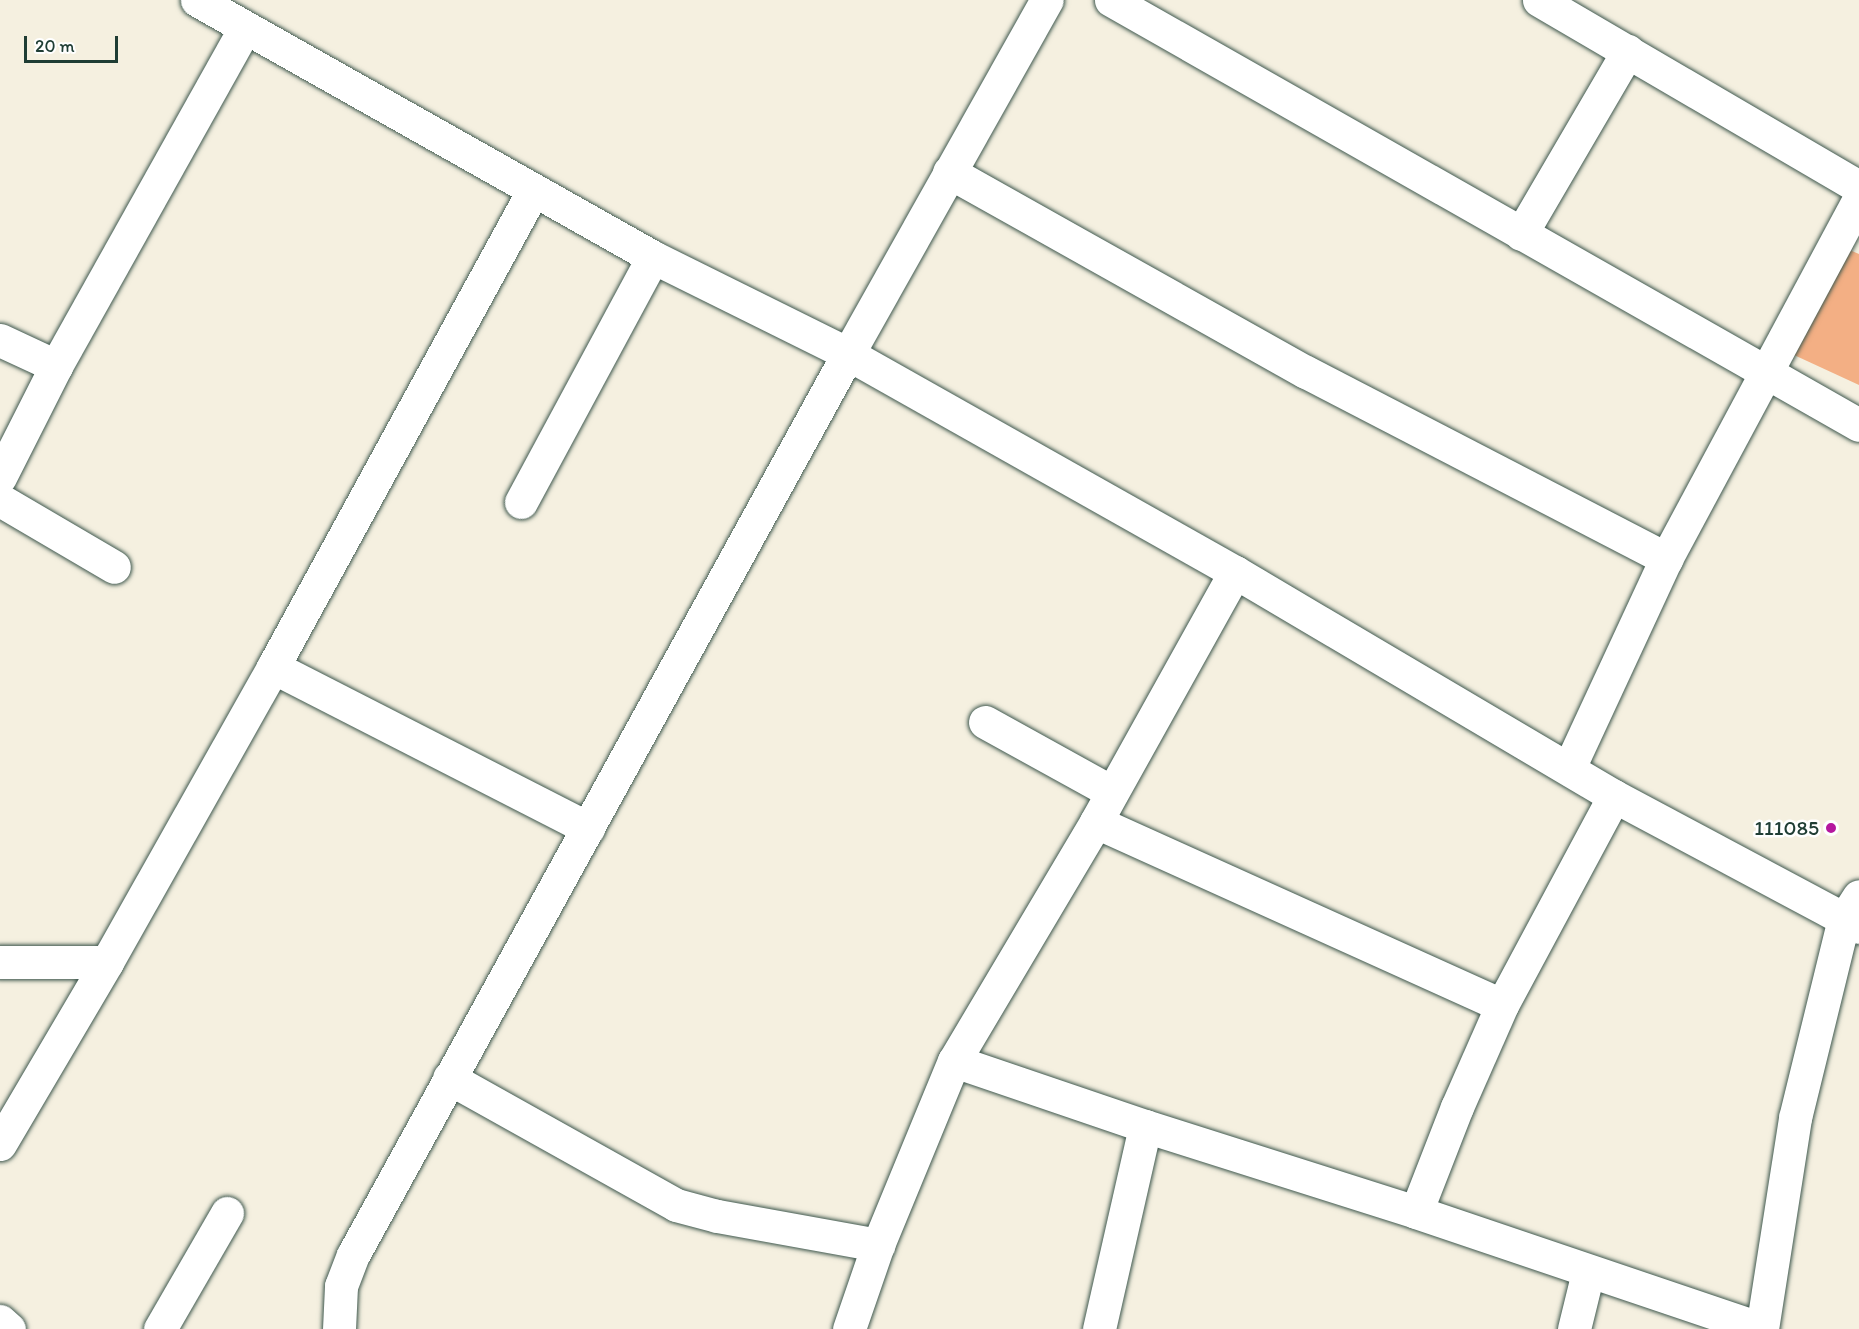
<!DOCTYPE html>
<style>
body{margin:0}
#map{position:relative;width:1859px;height:1329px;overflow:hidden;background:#f5f0e0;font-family:Itim,sans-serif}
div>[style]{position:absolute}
.building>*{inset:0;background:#f3af84}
.roads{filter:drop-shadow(0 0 2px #3f584e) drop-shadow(0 0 2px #3f584e)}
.minor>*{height:33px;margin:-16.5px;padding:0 16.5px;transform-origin:16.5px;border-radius:16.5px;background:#fff}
.dots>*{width:16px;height:16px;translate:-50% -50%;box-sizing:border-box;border:3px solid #fff;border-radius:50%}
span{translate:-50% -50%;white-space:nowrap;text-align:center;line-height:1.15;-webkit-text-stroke:5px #fff;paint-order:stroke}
.poi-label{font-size:21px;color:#1f3d34}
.right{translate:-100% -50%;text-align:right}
.scale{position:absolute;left:24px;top:36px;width:94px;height:27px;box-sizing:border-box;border:3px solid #1f3d34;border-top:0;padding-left:8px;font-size:18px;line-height:21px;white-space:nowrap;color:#1f3d34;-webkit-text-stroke:4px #fff;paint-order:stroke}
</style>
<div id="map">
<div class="building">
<i style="clip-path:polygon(1845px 248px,1859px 254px,1859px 385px,1794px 355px)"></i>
</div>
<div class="roads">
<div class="minor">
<i style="left:197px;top:0;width:523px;rotate:29.41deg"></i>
<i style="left:653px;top:257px;width:218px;rotate:26.4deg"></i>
<i style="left:848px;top:354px;width:444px;rotate:29.4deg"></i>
<i style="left:1235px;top:572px;width:440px;rotate:30.6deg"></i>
<i style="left:1614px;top:796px;width:278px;rotate:28.1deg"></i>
<i style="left:1111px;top:0;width:860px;rotate:29.6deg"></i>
<i style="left:1539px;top:0;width:371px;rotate:30.3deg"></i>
<i style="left:949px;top:172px;width:409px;rotate:29.3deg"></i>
<i style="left:1306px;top:372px;width:406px;rotate:27.4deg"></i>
<i style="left:1521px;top:234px;width:212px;rotate:-59.7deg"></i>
<i style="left:0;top:340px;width:62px;rotate:24.9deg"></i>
<i style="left:0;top:477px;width:124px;rotate:-63.2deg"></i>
<i style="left:56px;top:366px;width:387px;rotate:-60.8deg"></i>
<i style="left:0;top:500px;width:132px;rotate:30.4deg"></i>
<i style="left:521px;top:502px;width:278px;rotate:-61.7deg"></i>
<i style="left:1235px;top:572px;width:286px;rotate:119.1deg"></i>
<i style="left:1096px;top:822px;width:278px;rotate:120.7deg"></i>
<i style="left:954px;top:1061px;width:202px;rotate:18.8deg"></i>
<i style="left:1145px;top:1126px;width:284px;rotate:17.6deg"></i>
<i style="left:1416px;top:1212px;width:113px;rotate:-68.7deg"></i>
<i style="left:1457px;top:1107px;width:111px;rotate:-66.2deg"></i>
<i style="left:1502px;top:1005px;width:237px;rotate:-61.8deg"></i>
<i style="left:273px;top:667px;width:354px;rotate:27.1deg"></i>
<i style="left:985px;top:722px;width:145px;rotate:28.9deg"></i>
<i style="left:1569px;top:768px;width:230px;rotate:-65.1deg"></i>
<i style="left:1666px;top:559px;width:408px;rotate:-61.8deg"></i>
<i style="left:1096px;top:822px;width:445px;rotate:24.3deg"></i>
<i style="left:0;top:962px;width:107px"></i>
<i style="left:449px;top:1078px;width:260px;rotate:29.2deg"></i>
<i style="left:676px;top:1205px;width:42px;rotate:15deg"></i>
<i style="left:717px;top:1216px;width:164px;rotate:10.2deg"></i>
<i style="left:0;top:1144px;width:211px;rotate:-59.5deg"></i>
<i style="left:107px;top:962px;width:338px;rotate:-60.6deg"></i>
<i style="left:273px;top:667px;width:542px;rotate:-61.36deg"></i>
<i style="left:1416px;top:1212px;width:364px;rotate:18.7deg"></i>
<i style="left:0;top:1321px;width:12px;rotate:42deg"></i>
<i style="left:160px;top:1329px;width:134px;rotate:-60deg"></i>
<i style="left:339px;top:1329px;width:43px;rotate:-87.3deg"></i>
<i style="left:341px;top:1286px;width:33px;rotate:-69deg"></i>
<i style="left:353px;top:1255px;width:1028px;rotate:-61.22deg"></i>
<i style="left:848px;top:354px;width:406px;rotate:-60.7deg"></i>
<i style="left:849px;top:1329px;width:89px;rotate:-71deg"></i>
<i style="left:878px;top:1245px;width:199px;rotate:-67.6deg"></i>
<i style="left:1099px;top:1329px;width:208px;rotate:-77.2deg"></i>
<i style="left:1574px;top:1329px;width:59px;rotate:-76.2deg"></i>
<i style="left:1762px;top:1329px;width:214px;rotate:-81.1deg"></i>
<i style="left:1795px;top:1118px;width:205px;rotate:-76.2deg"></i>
<i style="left:1844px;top:919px;width:27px;rotate:-57deg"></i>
</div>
</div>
<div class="dots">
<i style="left:1831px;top:828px;background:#b5179e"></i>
</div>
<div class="poi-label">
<span class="right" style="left:1819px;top:828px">111085</span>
</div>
<div class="scale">20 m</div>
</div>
